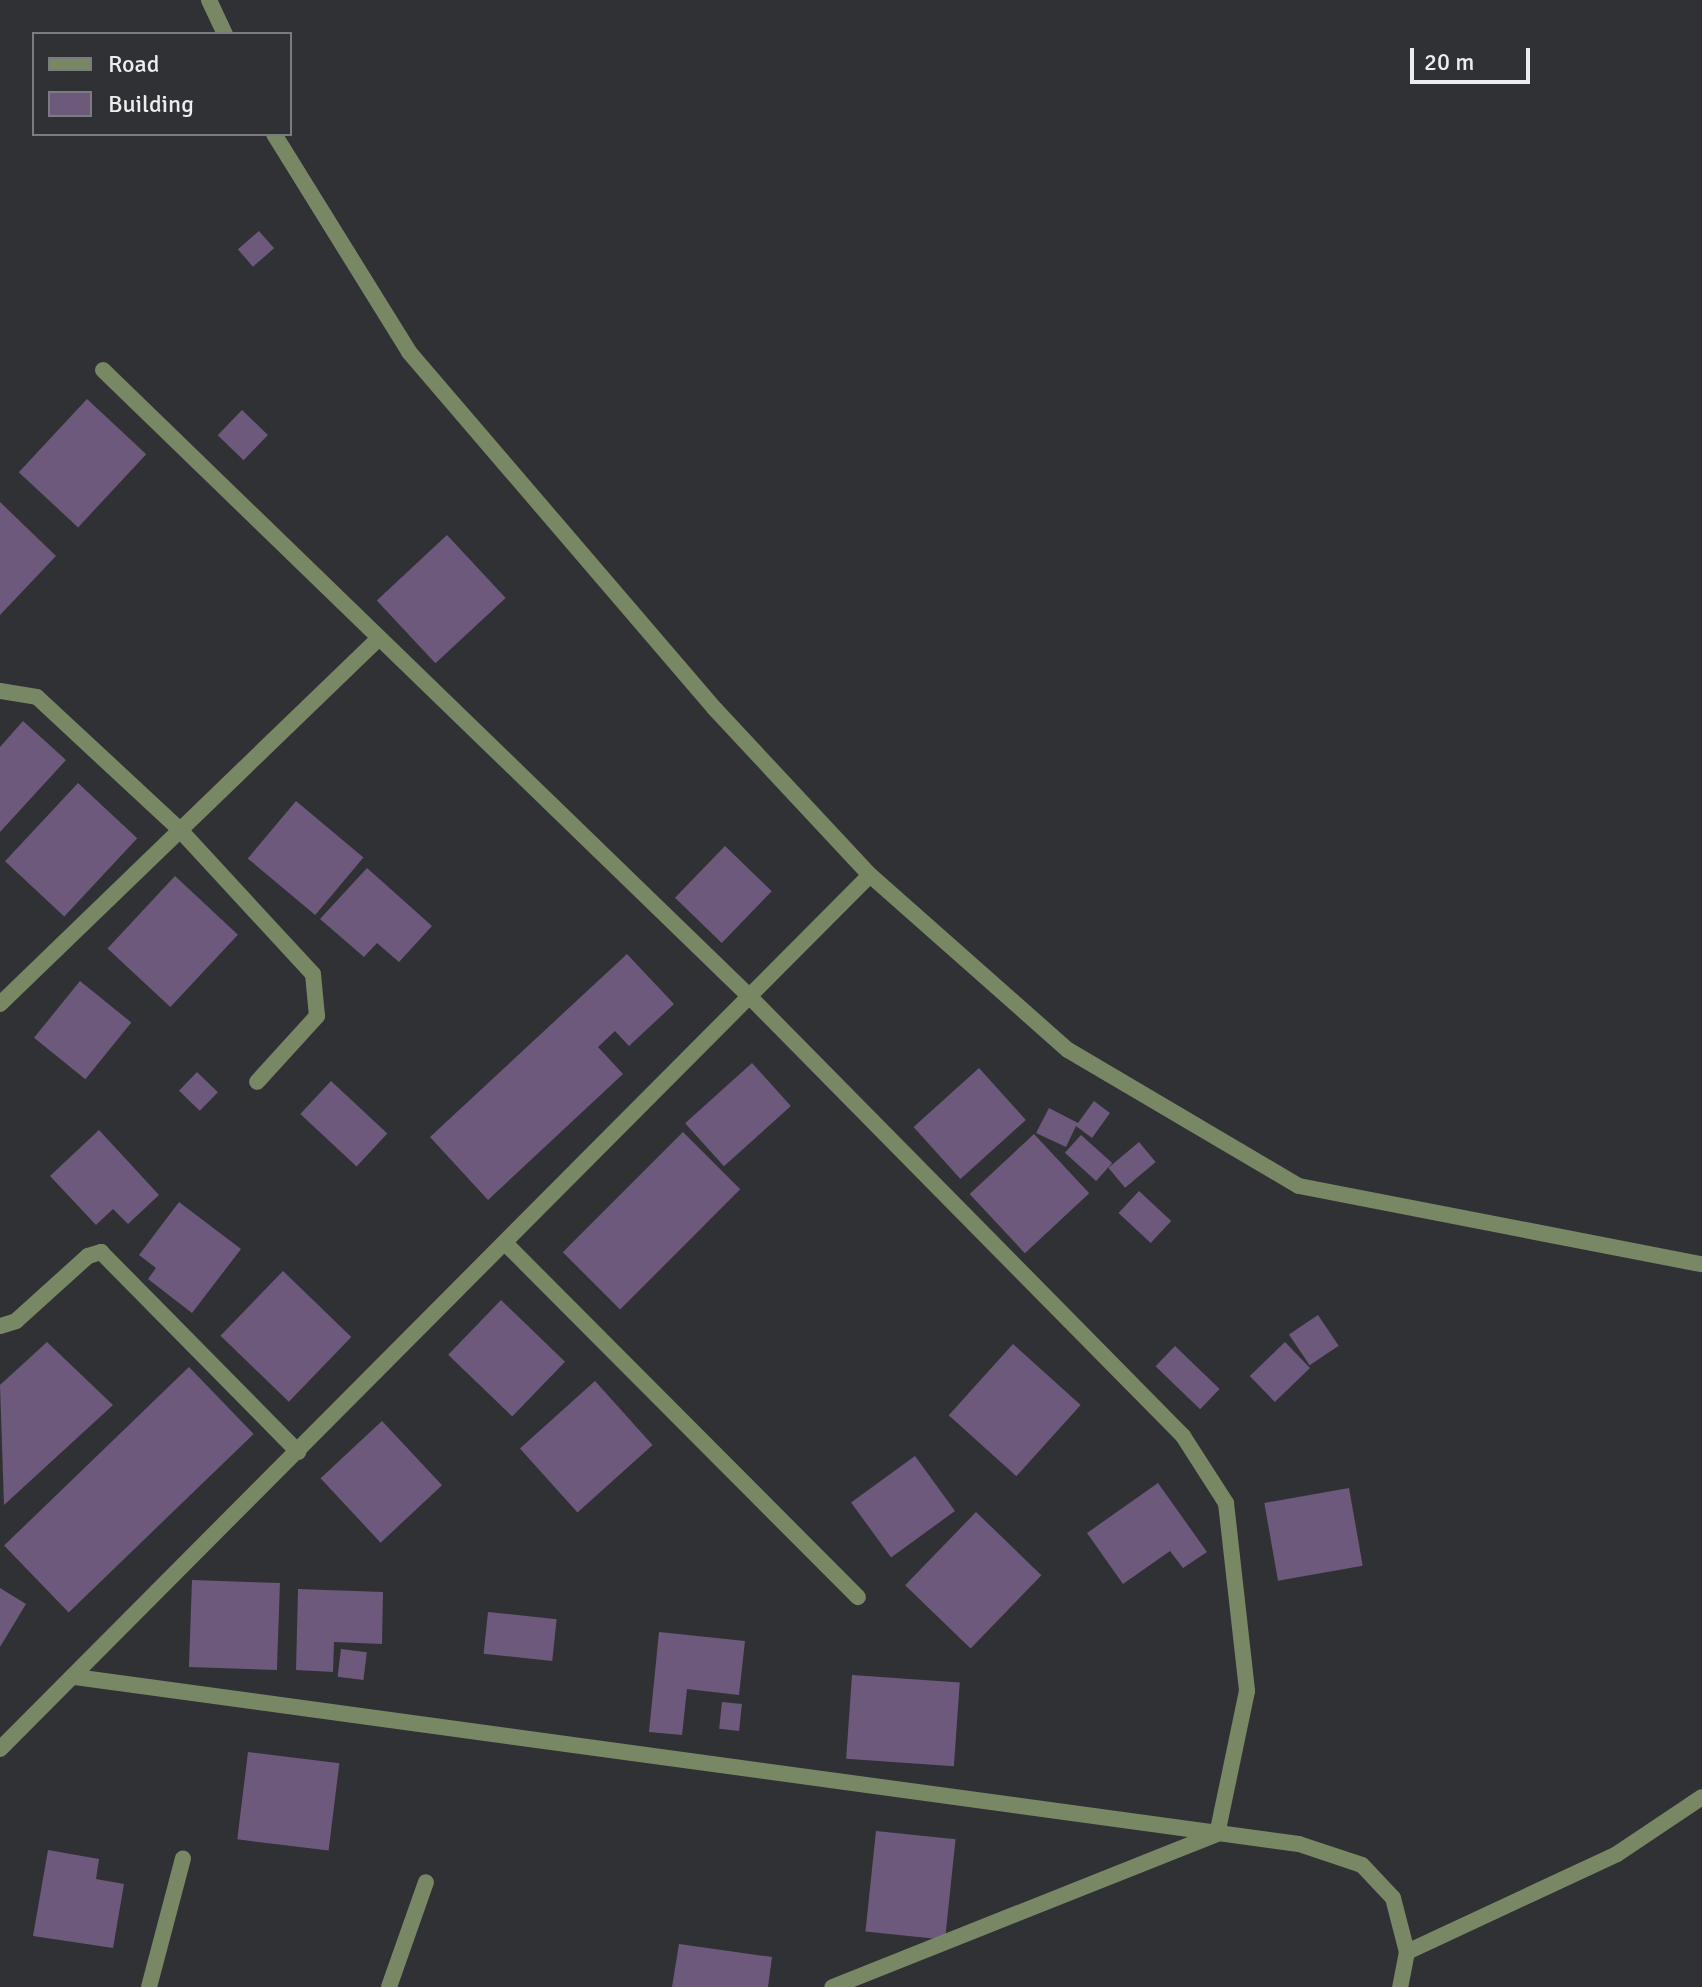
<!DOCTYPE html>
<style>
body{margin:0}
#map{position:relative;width:1702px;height:1987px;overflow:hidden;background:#303135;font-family:Signika,sans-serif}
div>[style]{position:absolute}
.building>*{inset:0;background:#6d597c;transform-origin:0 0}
.lane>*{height:16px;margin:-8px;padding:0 8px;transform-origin:8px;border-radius:8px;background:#788865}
.street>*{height:16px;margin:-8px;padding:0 8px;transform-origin:8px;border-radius:8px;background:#788865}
span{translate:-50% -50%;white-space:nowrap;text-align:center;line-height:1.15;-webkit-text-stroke:7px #303135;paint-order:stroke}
.legend{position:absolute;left:32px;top:32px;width:260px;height:104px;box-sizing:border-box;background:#303135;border:2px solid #7b7c7f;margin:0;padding:10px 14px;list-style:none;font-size:24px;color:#ecedef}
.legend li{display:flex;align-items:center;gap:16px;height:40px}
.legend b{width:40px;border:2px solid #7b7c7f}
.scale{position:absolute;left:1410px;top:48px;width:120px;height:36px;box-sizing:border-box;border:4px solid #ecedef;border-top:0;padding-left:10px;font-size:24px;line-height:28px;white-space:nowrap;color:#ecedef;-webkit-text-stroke:6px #303135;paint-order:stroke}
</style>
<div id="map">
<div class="building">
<i style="left:259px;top:231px;width:23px;height:28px;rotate:49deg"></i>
<i style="left:87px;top:399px;width:81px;height:100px;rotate:43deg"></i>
<i style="left:242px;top:410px;width:36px;height:35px;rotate:44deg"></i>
<i style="clip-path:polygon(0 502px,56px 556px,0 615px)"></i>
<i style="left:447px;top:535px;width:86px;height:96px;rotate:47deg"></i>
<i style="clip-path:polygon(23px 721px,66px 760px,0 832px,0 747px)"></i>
<i style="left:78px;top:783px;width:81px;height:107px;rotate:43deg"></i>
<i style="left:296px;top:801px;width:88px;height:75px;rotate:40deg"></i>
<i style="left:725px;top:846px;width:65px;height:72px;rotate:44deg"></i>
<i style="clip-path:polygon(367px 868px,432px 926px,399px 962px,377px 943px,364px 957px,320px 919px)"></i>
<i style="left:175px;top:876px;width:86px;height:99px;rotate:43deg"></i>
<i style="clip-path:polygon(627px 954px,674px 1004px,629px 1046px,615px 1031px,598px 1047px,623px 1074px,488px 1200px,430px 1137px)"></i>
<i style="left:80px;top:981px;width:66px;height:73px;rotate:39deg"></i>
<i style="left:752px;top:1063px;width:58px;height:90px;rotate:48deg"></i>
<i style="left:979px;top:1068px;width:70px;height:88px;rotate:48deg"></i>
<i style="left:197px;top:1072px;width:29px;height:26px;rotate:44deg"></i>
<i style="left:331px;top:1081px;width:77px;height:45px;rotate:43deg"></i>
<i style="clip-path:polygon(1094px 1101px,1110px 1113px,1092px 1138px,1076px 1126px,1066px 1147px,1036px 1133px,1049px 1108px,1078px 1123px)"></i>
<i style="clip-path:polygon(99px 1130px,159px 1195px,128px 1224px,113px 1209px,96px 1225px,50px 1176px)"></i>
<i style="left:683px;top:1132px;width:81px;height:170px;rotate:45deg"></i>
<i style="left:1034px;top:1134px;width:81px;height:88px;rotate:47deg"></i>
<i style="left:1081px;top:1135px;width:42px;height:24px;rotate:42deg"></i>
<i style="left:1139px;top:1142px;width:26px;height:40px;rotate:50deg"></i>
<i style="left:1139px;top:1191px;width:44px;height:30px;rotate:43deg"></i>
<i style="clip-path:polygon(179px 1202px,241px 1249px,192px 1313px,148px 1279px,156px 1268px,139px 1255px)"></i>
<i style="left:283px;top:1271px;width:95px;height:90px;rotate:44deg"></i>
<i style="left:501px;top:1300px;width:89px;height:76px;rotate:44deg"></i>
<i style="left:1318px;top:1315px;width:37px;height:35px;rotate:56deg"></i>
<i style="clip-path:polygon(47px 1342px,113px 1405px,4px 1505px,0 1385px)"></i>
<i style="left:1285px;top:1342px;width:36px;height:49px;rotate:46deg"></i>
<i style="left:1013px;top:1344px;width:91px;height:96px;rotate:42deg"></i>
<i style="left:1175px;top:1346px;width:62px;height:28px;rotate:44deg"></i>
<i style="left:189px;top:1367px;width:93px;height:257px;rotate:46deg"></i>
<i style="left:595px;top:1381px;width:86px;height:101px;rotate:48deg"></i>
<i style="left:382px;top:1421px;width:88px;height:84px;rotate:47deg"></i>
<i style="left:915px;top:1456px;width:68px;height:79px;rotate:54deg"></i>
<i style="clip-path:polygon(1158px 1483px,1207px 1552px,1183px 1568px,1170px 1551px,1123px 1584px,1087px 1533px)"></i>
<i style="left:1349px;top:1488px;width:79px;height:86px;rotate:80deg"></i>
<i style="left:976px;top:1512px;width:91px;height:102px;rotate:44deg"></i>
<i style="left:192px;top:1580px;width:88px;height:87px;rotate:2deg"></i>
<i style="clip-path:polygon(0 1588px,26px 1604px,0 1647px)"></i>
<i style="clip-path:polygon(298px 1589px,383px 1592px,382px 1644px,334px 1642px,333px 1672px,296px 1670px)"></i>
<i style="left:488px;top:1612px;width:69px;height:42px;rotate:6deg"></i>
<i style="clip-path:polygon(659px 1632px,745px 1641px,739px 1695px,687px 1689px,682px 1735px,649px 1732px)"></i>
<i style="left:341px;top:1649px;width:26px;height:28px;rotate:7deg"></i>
<i style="left:852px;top:1675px;width:108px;height:84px;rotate:4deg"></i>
<i style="left:722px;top:1702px;width:20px;height:27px;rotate:6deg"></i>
<i style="left:248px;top:1752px;width:92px;height:88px;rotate:7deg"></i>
<i style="left:876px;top:1831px;width:80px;height:101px;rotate:6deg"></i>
<i style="clip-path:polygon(48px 1850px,99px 1859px,96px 1879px,124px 1884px,113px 1948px,33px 1936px)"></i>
<i style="clip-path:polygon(679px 1944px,772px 1957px,768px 1987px,672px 1987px)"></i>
</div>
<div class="lane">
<i style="left:149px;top:1987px;width:133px;rotate:-75.2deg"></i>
<i style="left:389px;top:1987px;width:111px;rotate:-70.6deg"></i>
</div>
<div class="street">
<i style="left:209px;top:0;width:38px;rotate:65deg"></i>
<i style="left:274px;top:134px;width:256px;rotate:58.2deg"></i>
<i style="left:409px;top:352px;width:470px;rotate:49.4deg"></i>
<i style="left:715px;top:709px;width:227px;rotate:47deg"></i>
<i style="left:870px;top:875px;width:264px;rotate:41.5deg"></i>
<i style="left:1068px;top:1050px;width:268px;rotate:30.5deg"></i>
<i style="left:1299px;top:1186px;width:410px;rotate:11deg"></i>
<i style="left:103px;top:370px;width:901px;rotate:44.1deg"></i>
<i style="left:750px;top:997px;width:617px;rotate:45.39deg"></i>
<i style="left:1183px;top:1436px;width:80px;rotate:57.3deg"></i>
<i style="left:1226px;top:1503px;width:189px;rotate:83.6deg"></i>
<i style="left:1247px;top:1691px;width:146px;rotate:101.8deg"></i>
<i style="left:1217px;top:1834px;width:414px;rotate:158.3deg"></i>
<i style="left:0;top:691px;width:37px;rotate:9deg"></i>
<i style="left:37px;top:697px;width:195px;rotate:42.9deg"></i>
<i style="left:180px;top:830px;width:196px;rotate:47.3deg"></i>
<i style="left:313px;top:974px;width:42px;rotate:84.6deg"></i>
<i style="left:317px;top:1016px;width:89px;rotate:132.3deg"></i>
<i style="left:0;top:1004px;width:527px;rotate:-44deg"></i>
<i style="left:505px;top:1243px;width:500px;rotate:45.1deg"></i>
<i style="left:0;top:1326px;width:17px;rotate:-17deg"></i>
<i style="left:16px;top:1321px;width:97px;rotate:-42.1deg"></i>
<i style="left:88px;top:1256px;width:14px;rotate:-17deg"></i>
<i style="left:101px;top:1252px;width:281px;rotate:45.4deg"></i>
<i style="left:75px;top:1677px;width:1235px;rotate:7.77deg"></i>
<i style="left:1299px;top:1844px;width:66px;rotate:18.4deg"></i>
<i style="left:1362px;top:1865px;width:45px;rotate:46.8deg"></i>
<i style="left:1393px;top:1898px;width:56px;rotate:75.5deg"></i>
<i style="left:1407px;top:1952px;width:36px;rotate:101deg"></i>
<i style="left:0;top:1749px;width:1233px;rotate:-45.13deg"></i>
<i style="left:1407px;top:1952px;width:232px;rotate:-25deg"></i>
<i style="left:1617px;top:1854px;width:102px;rotate:-33.8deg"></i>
</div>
<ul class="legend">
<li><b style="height:10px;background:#788865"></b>Road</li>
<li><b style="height:22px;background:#6d597c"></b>Building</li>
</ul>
<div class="scale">20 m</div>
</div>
